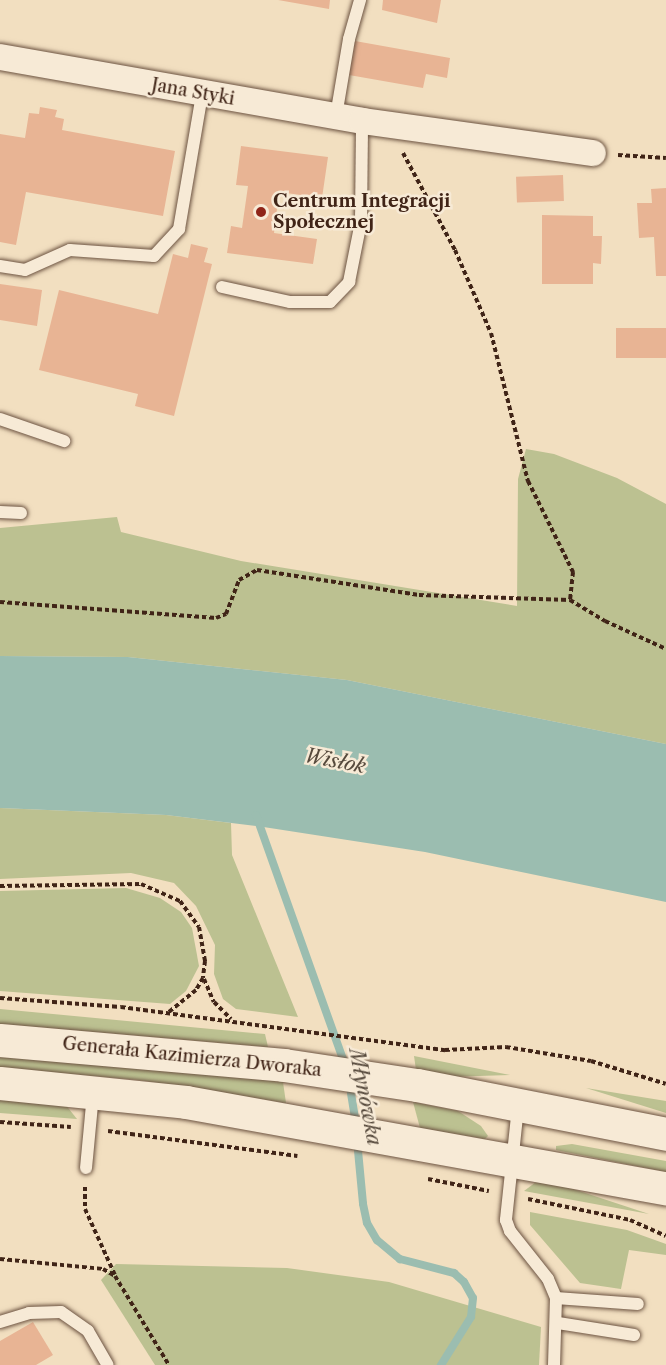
<!DOCTYPE html>
<meta charset="utf-8">
<style>
body{margin:0}
#map{position:relative;width:666px;height:1365px;overflow:hidden;background:#f2dfc0;font-family:"Libre Caslon Text",serif}
div>[style]{position:absolute}
.green>*{inset:0;background:#bcc191}
.water>*{inset:0;background:#9bbdb0}
.stream>*{height:8px;margin:-4px;padding:0 4px;transform-origin:4px;border-radius:4px;background:#9bbdb0}
.building>*{inset:0;background:#e8b494;transform-origin:0 0}
.path>*{height:4px;margin-top:-2px;transform-origin:0;background:repeating-linear-gradient(90deg,#402417 0 4.5px,transparent 0 7.5px)}
.roads{filter:drop-shadow(0 0 2px #6c5341) drop-shadow(0 0 2px #6c5341)}
.service>*{height:12px;margin:-6px;padding:0 6px;transform-origin:6px;border-radius:6px;background:#f7ead6}
.minor>*{height:26px;margin:-13px;padding:0 13px;transform-origin:13px;border-radius:13px;background:#f7ead6}
.secondary>*{height:33px;margin:-16.5px;padding:0 16.5px;transform-origin:16.5px;border-radius:16.5px;background:#f7ead6}
.dots>*{width:16px;height:16px;translate:-50% -50%;box-sizing:border-box;border:3px solid #f7ead6;border-radius:50%}
span{translate:-50% -50%;white-space:nowrap;text-align:center;line-height:1.15;-webkit-text-stroke:5px #f7ead6;paint-order:stroke}
.street-label{font-size:18px;color:#402417}
.poi-label{font-size:18px;color:#402417;font-weight:700}
.left{translate:0 -50%;text-align:left}
.water-label{font-size:20px;color:#574a3d;font-style:italic}
</style>
<div id="map">
<div class="green">
<i style="clip-path:polygon(526px 449px,554px 454px,617px 478px,666px 504px,666px 744px,347px 680px,128px 657px,0 656px,0 528px,117px 517px,121px 532px,241px 561px,517px 606px,518px 479px)"></i>
<i style="clip-path:polygon(0 808px,166px 815px,231px 823px,232px 855px,298px 1017px,236px 1009px,223px 999px,214px 974px,215px 945px,196px 906px,174px 883px,131px 873px,0 879px)"></i>
<i style="clip-path:polygon(126px 888px,160px 898px,181px 912px,192px 928px,199px 966px,186px 991px,170px 1004px,0 991px,0 891px)"></i>
<i style="clip-path:polygon(0 1009px,265px 1034px,268px 1047px,0 1024px)"></i>
<i style="clip-path:polygon(0 1053px,283px 1082px,286px 1103px,139px 1080px,0 1068px)"></i>
<i style="clip-path:polygon(414px 1056px,510px 1075px,446px 1077px,416px 1070px)"></i>
<i style="clip-path:polygon(586px 1088px,666px 1101px,666px 1113px)"></i>
<i style="clip-path:polygon(0 1098px,65px 1104px,77px 1119px,0 1113px)"></i>
<i style="clip-path:polygon(413px 1102px,458px 1111px,481px 1126px,488px 1136px,485px 1139px,420px 1128px)"></i>
<i style="clip-path:polygon(572px 1144px,666px 1161px,666px 1172px,556px 1150px,556px 1146px)"></i>
<i style="clip-path:polygon(536px 1182px,552px 1182px,649px 1214px,524px 1191px)"></i>
<i style="clip-path:polygon(530px 1212px,627px 1230px,666px 1244px,666px 1255px,629px 1250px,621px 1289px,580px 1283px,530px 1225px)"></i>
<i style="clip-path:polygon(116px 1264px,287px 1268px,389px 1282px,541px 1327px,539px 1365px,155px 1365px,101px 1280px)"></i>
</div>
<div class="water">
<i style="clip-path:polygon(0 656px,128px 657px,347px 680px,666px 744px,666px 902px,425px 852px,257px 826px,166px 815px,0 808px)"></i>
</div>
<div class="stream">
<i style="left:256px;top:815px;width:269px;rotate:70.4deg"></i>
<i style="left:349px;top:1081px;width:44px;rotate:80.8deg"></i>
<i style="left:357px;top:1140px;width:64px;rotate:84.6deg"></i>
<i style="left:363px;top:1204px;width:19px;rotate:78deg"></i>
<i style="left:367px;top:1223px;width:20px;rotate:60deg"></i>
<i style="left:377px;top:1240px;width:30px;rotate:40deg"></i>
<i style="left:400px;top:1259px;width:56px;rotate:14.5deg"></i>
<i style="left:454px;top:1273px;width:13px;rotate:42deg"></i>
<i style="left:464px;top:1282px;width:18px;rotate:61deg"></i>
<i style="left:473px;top:1298px;width:19px;rotate:96deg"></i>
<i style="left:471px;top:1317px;width:57px;rotate:122deg"></i>
</div>
<div class="building">
<i style="clip-path:polygon(278px 0,330px 0,329px 9px)"></i>
<i style="clip-path:polygon(383px 0,441px 0,437px 23px,382px 10px)"></i>
<i style="clip-path:polygon(355px 41px,450px 58px,447px 78px,426px 74px,423px 88px,349px 75px)"></i>
<i style="clip-path:polygon(40px 107px,57px 110px,55px 117px,64px 119px,62px 130px,175px 151px,163px 216px,26px 192px,16px 245px,0 242px,0 134px,25px 138px,29px 113px,39px 114px)"></i>
<i style="clip-path:polygon(241px 146px,328px 157px,322px 198px,279px 192px,274px 233px,317px 239px,313px 264px,227px 253px,231px 226px,242px 228px,248px 186px,236px 185px)"></i>
<i style="left:563px;top:175px;width:26px;height:47px;rotate:88deg"></i>
<i style="clip-path:polygon(666px 188px,666px 276px,656px 276px,654px 237px,639px 238px,637px 203px,652px 203px,651px 189px)"></i>
<i style="clip-path:polygon(542px 215px,593px 216px,593px 236px,602px 236px,601px 264px,593px 263px,593px 284px,542px 284px)"></i>
<i style="clip-path:polygon(191px 244px,208px 248px,204px 262px,212px 264px,174px 416px,135px 406px,138px 394px,39px 370px,59px 290px,158px 314px,173px 254px,188px 258px)"></i>
<i style="clip-path:polygon(0 284px,42px 290px,37px 326px,0 320px)"></i>
<i style="left:666px;top:328px;width:30px;height:50px;rotate:90deg"></i>
<i style="clip-path:polygon(33px 1322px,53px 1355px,36px 1365px,0 1365px,0 1341px)"></i>
</div>
<div class="path">
<i style="left:403px;top:153px;width:110px;rotate:61.8deg"></i>
<i style="left:455px;top:250px;width:90px;rotate:66.6deg"></i>
<i style="left:491px;top:333px;width:153px;rotate:76deg"></i>
<i style="left:528px;top:481px;width:102px;rotate:63.7deg"></i>
<i style="left:573px;top:572px;width:28px;rotate:96deg"></i>
<i style="left:618px;top:155px;width:48px;rotate:3.6deg"></i>
<i style="left:0;top:602px;width:217px;rotate:4.2deg"></i>
<i style="left:216px;top:618px;width:11px;rotate:-22deg"></i>
<i style="left:226px;top:614px;width:36px;rotate:-69deg"></i>
<i style="left:239px;top:580px;width:21px;rotate:-29deg"></i>
<i style="left:257px;top:570px;width:164px;rotate:8.8deg"></i>
<i style="left:419px;top:595px;width:151px;rotate:1.9deg"></i>
<i style="left:570px;top:600px;width:41px;rotate:31deg"></i>
<i style="left:605px;top:621px;width:67px;rotate:24.7deg"></i>
<i style="left:0;top:886px;width:141px;rotate:-0.8deg"></i>
<i style="left:141px;top:884px;width:43px;rotate:23.6deg"></i>
<i style="left:180px;top:901px;width:32px;rotate:54deg"></i>
<i style="left:199px;top:927px;width:35px;rotate:80deg"></i>
<i style="left:205px;top:961px;width:17px;rotate:97deg"></i>
<i style="left:203px;top:978px;width:14px;rotate:120deg"></i>
<i style="left:196px;top:990px;width:35px;rotate:141deg"></i>
<i style="left:204px;top:979px;width:25px;rotate:67deg"></i>
<i style="left:214px;top:1002px;width:24px;rotate:45deg"></i>
<i style="left:0;top:998px;width:121px;rotate:4.3deg"></i>
<i style="left:121px;top:1007px;width:327px;rotate:7.6deg"></i>
<i style="left:445px;top:1050px;width:61px;rotate:-2.8deg"></i>
<i style="left:506px;top:1047px;width:86px;rotate:9.4deg"></i>
<i style="left:591px;top:1061px;width:78px;rotate:17deg"></i>
<i style="left:0;top:1122px;width:71px;rotate:4deg"></i>
<i style="left:108px;top:1131px;width:191px;rotate:7.5deg"></i>
<i style="left:428px;top:1179px;width:62px;rotate:11.1deg"></i>
<i style="left:85px;top:1187px;width:22px;rotate:90deg"></i>
<i style="left:85px;top:1209px;width:72px;rotate:65.6deg"></i>
<i style="left:528px;top:1199px;width:104px;rotate:11.6deg"></i>
<i style="left:630px;top:1220px;width:39px;rotate:24deg"></i>
<i style="left:0;top:1259px;width:103px;rotate:5.5deg"></i>
<i style="left:103px;top:1269px;width:14px;rotate:30deg"></i>
<i style="left:115px;top:1276px;width:104px;rotate:58.8deg"></i>
</div>
<div class="roads">
<div class="service">
<i style="left:336px;top:116px;width:78px;rotate:-80.4deg"></i>
<i style="left:349px;top:39px;width:41px;rotate:-74.2deg"></i>
<i style="left:0;top:266px;width:25px;rotate:9deg"></i>
<i style="left:25px;top:270px;width:49px;rotate:-24deg"></i>
<i style="left:70px;top:250px;width:84px;rotate:4.1deg"></i>
<i style="left:154px;top:256px;width:37px;rotate:-47deg"></i>
<i style="left:179px;top:229px;width:137px;rotate:-80.3deg"></i>
<i style="left:222px;top:287px;width:70px;rotate:12.4deg"></i>
<i style="left:290px;top:302px;width:40px"></i>
<i style="left:330px;top:302px;width:28px;rotate:-46deg"></i>
<i style="left:349px;top:282px;width:61px;rotate:-78.7deg"></i>
<i style="left:361px;top:222px;width:101px;rotate:-89.4deg"></i>
<i style="left:0;top:419px;width:68px;rotate:19deg"></i>
<i style="left:0;top:512px;width:21px;rotate:3deg"></i>
<i style="left:518px;top:1107px;width:114px;rotate:96.1deg"></i>
<i style="left:506px;top:1220px;width:12px;rotate:70deg"></i>
<i style="left:510px;top:1231px;width:61px;rotate:51.6deg"></i>
<i style="left:548px;top:1279px;width:21px;rotate:67deg"></i>
<i style="left:556px;top:1298px;width:67px;rotate:91.7deg"></i>
<i style="left:86px;top:1168px;width:74px;rotate:-84.6deg"></i>
<i style="left:556px;top:1298px;width:82px;rotate:4.2deg"></i>
<i style="left:0;top:1322px;width:30px;rotate:-17deg"></i>
<i style="left:29px;top:1313px;width:32px;rotate:-2deg"></i>
<i style="left:61px;top:1312px;width:33px;rotate:35deg"></i>
<i style="left:88px;top:1331px;width:39px;rotate:60deg"></i>
<i style="left:558px;top:1323px;width:77px;rotate:9deg"></i>
</div>
<div class="minor">
<i style="left:0;top:57px;width:368px;rotate:10deg"></i>
<i style="left:362px;top:121px;width:233px;rotate:7.9deg"></i>
</div>
<div class="secondary">
<i style="left:0;top:1040px;width:285px;rotate:5deg"></i>
<i style="left:284px;top:1065px;width:134px;rotate:8.6deg"></i>
<i style="left:417px;top:1085px;width:254px;rotate:11.1deg"></i>
<i style="left:0;top:1083px;width:187px;rotate:5.8deg"></i>
<i style="left:186px;top:1102px;width:488px;rotate:10.2deg"></i>
</div>
</div>
<div class="dots">
<i style="left:261px;top:212px;background:#8f2418"></i>
</div>
<div class="street-label">
<span style="left:193px;top:92px;rotate:10deg">Jana Styki</span>
<span style="left:192px;top:1057px;rotate:6deg">Generała Kazimierza Dworaka</span>
</div>
<div class="poi-label">
<span class="left" style="left:273px;top:212px">Centrum Integracji<br>Społecznej</span>
</div>
<div class="water-label">
<span style="left:335px;top:761px;rotate:11deg">Wisłok</span>
<span style="left:365px;top:1097px;rotate:79deg">Młynówka</span>
</div>
</div>
